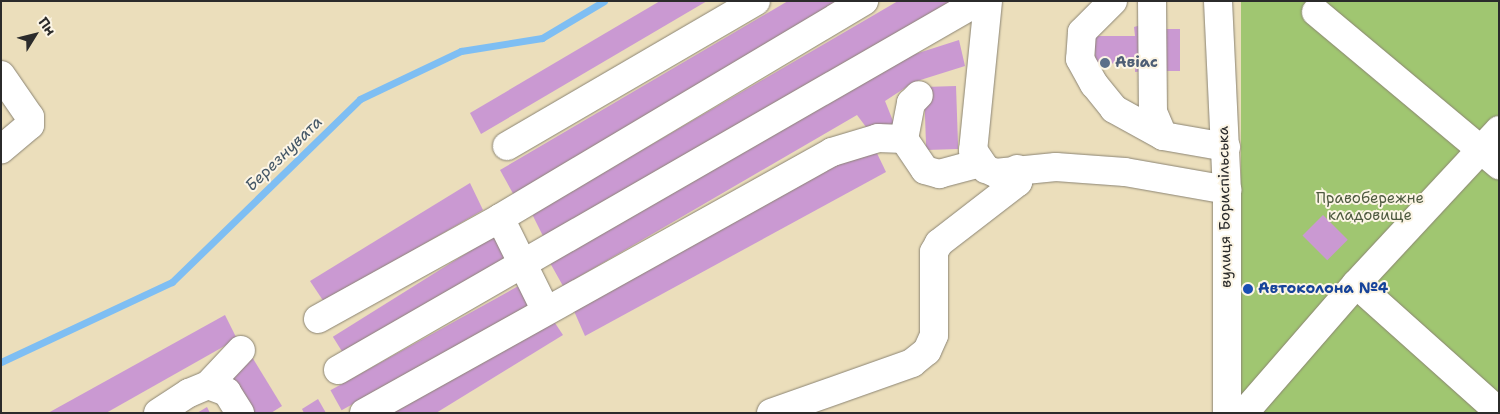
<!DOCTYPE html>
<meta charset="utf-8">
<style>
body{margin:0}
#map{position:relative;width:1500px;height:414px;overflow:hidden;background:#ebdebb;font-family:"Shantell Sans",sans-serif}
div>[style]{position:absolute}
.green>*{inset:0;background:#a0c671;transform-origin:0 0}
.stream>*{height:7px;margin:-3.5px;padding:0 3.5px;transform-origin:3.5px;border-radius:3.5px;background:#7ebef3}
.building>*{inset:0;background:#ca99d2;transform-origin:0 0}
.roads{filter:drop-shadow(0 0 1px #8b8473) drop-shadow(0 0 1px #8b8473)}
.minor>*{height:28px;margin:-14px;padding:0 14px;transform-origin:14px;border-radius:14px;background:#fff}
.major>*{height:28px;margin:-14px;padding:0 14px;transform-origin:14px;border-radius:14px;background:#fff}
.dots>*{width:14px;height:14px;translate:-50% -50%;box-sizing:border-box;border:2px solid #fcf5e5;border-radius:50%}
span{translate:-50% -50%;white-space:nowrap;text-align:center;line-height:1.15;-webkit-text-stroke:4px #fcf5e5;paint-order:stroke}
.service-label{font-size:15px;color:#4e5e75;font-weight:700}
.left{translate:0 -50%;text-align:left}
.park-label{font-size:15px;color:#4e5a40}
.street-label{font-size:15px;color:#2b2b2b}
.transit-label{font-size:15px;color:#164399;font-weight:700}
.water-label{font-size:16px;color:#445767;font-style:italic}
.frame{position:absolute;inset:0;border:2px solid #2b2b2b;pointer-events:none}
.north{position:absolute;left:10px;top:10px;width:50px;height:50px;-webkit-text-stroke:4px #fcf5e5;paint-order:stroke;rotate:54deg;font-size:14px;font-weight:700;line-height:20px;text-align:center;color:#2b2b2b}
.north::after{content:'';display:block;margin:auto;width:18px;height:22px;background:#2b2b2b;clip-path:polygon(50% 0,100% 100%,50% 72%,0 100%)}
</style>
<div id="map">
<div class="green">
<i style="left:1241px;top:1px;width:258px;height:412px"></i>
</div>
<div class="stream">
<i style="left:1px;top:362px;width:189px;rotate:-25.1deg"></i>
<i style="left:172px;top:282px;width:262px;rotate:-44.2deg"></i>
<i style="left:360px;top:99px;width:112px;rotate:-25.4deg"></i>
<i style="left:461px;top:51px;width:82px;rotate:-9.1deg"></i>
<i style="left:542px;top:38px;width:72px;rotate:-30.8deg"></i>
</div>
<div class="building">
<i style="clip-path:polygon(660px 1px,707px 1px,481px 134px,470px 113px)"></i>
<i style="clip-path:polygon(788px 1px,851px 1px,515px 197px,500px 170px)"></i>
<i style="clip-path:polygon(898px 1px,954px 1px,546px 242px,532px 214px)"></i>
<i style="clip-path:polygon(1141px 25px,1146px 71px,1135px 72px,1135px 64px,1095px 63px,1095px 36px,1135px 36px,1134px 27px)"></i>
<i style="left:1153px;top:29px;width:27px;height:42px"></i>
<i style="clip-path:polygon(959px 40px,965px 66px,914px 82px,885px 101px,895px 126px,872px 135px,857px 115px,563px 286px,549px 261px,912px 55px)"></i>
<i style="left:956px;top:86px;width:63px;height:32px;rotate:88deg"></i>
<i style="clip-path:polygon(874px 147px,886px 172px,585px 336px,574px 311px,769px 195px)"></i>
<i style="clip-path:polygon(470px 183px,483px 210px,324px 302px,310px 281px)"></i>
<i style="left:1323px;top:215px;width:35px;height:29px;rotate:45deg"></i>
<i style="left:494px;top:236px;width:31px;height:190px;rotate:58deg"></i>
<i style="left:522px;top:284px;width:23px;height:219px;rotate:61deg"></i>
<i style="clip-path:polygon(225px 315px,237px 339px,106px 413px,48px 413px)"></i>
<i style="clip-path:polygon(551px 317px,563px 335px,436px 413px,383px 413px)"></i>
<i style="clip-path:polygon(252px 357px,282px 406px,271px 413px,249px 413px,226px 374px)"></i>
<i style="clip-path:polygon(318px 399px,326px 413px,304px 413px,302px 409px)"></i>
<i style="clip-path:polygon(207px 407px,210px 413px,197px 413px)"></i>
</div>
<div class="roads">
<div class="minor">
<i style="left:988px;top:1px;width:150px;rotate:95.7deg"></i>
<i style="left:973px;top:150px;width:23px;rotate:56deg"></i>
<i style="left:986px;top:169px;width:10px;rotate:24deg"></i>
<i style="left:995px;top:173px;width:61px;rotate:-5.6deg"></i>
<i style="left:1056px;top:167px;width:69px;rotate:4.1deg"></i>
<i style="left:1125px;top:172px;width:104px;rotate:10deg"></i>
<i style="left:1113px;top:1px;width:44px;rotate:135deg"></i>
<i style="left:1082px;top:32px;width:27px;rotate:94deg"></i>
<i style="left:1080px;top:59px;width:29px;rotate:61deg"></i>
<i style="left:1094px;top:84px;width:32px;rotate:51deg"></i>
<i style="left:1114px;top:109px;width:56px;rotate:28.9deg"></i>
<i style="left:1163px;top:136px;width:64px;rotate:9.9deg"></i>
<i style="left:1152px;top:1px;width:111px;rotate:89.5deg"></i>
<i style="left:1153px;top:112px;width:26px;rotate:67deg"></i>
<i style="left:1316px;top:12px;width:239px;rotate:39.9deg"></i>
<i style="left:1px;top:75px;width:51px;rotate:55.4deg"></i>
<i style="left:30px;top:117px;width:8px;rotate:90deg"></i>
<i style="left:30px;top:125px;width:38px;rotate:140deg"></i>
<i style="left:904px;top:139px;width:37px;rotate:56deg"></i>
<i style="left:925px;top:170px;width:15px;rotate:16deg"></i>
<i style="left:939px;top:174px;width:42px;rotate:-15deg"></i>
<i style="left:507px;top:146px;width:288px;rotate:-30.2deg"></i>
<i style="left:500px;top:218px;width:102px;rotate:63.7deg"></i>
<i style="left:1356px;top:284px;width:192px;rotate:41.8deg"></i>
<i style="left:318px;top:319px;width:208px;rotate:-29deg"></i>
<i style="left:500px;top:218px;width:424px;rotate:-30.8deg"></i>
<i style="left:338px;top:370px;width:740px;rotate:-29.93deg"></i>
<i style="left:158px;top:413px;width:37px;rotate:-33deg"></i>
<i style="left:189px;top:393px;width:21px;rotate:-23deg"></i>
<i style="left:240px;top:413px;width:25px;rotate:-122deg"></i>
<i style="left:227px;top:392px;width:20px;rotate:-160deg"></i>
<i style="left:208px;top:385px;width:48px;rotate:-46.7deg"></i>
<i style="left:364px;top:413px;width:536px;rotate:-29.15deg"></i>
<i style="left:832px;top:152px;width:48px;rotate:-16.9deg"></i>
<i style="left:878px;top:138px;width:26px;rotate:2deg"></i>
<i style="left:904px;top:139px;width:37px;rotate:-79deg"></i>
<i style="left:911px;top:103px;width:11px;rotate:-45deg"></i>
<i style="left:771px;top:413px;width:150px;rotate:-19.5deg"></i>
<i style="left:912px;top:363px;width:19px;rotate:-39deg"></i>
<i style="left:927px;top:351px;width:17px;rotate:-66deg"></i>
<i style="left:934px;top:335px;width:83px;rotate:-90deg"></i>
<i style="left:934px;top:252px;width:10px;rotate:-61deg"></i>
<i style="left:939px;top:243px;width:100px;rotate:-37.7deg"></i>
<i style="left:1018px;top:182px;width:13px;rotate:-94deg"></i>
<i style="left:1244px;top:413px;width:171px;rotate:-49deg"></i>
<i style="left:1356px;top:284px;width:210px;rotate:-47.1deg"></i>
</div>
<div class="major">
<i style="left:1218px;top:1px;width:189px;rotate:87.3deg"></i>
<i style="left:1227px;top:190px;width:223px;rotate:90deg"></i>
</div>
</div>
<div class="dots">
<i style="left:1105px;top:63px;background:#5c6f8a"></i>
<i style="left:1248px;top:289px;background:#1a4fb4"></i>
</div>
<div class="service-label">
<span class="left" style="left:1115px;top:63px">Авіас</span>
</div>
<div class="park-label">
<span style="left:1370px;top:207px">Правобережне<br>кладовище</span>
</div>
<div class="street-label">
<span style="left:1225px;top:207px;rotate:-91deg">вулиця Бориспільська</span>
</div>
<div class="transit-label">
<span class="left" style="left:1258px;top:289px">Автоколона №4</span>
</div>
<div class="water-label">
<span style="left:284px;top:154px;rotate:-44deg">Березнувата</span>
</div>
<div class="frame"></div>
<div class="north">Пн</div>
</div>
